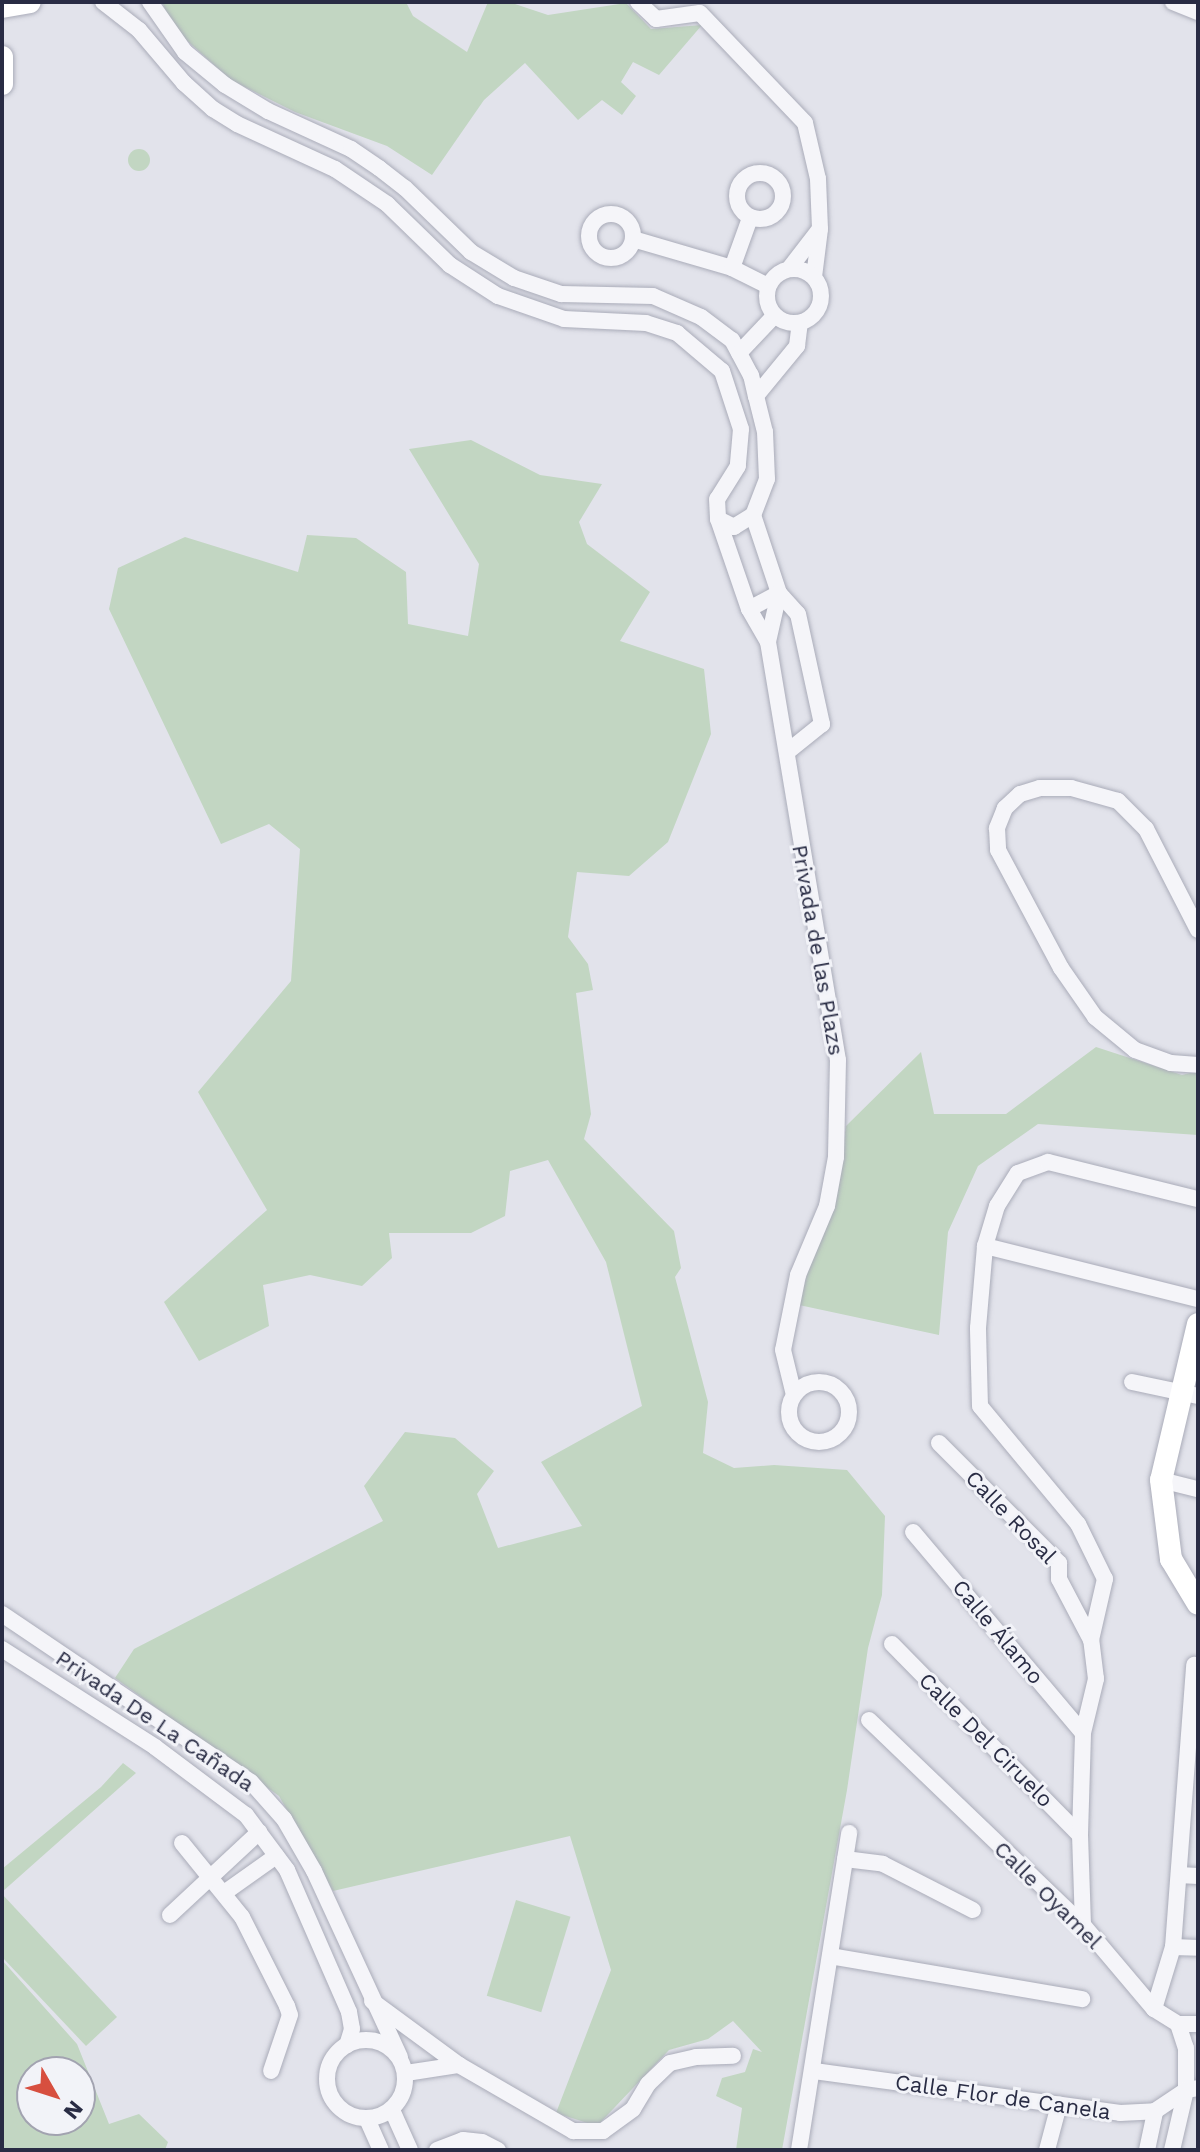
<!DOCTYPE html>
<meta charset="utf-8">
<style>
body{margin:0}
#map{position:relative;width:1200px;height:2152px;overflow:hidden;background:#e2e3eb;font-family:"Work Sans",sans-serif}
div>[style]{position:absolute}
.green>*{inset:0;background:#c2d6c2;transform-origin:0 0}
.round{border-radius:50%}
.roads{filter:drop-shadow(0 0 2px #aaacb9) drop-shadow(0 0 2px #aaacb9)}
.street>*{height:16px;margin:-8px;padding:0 8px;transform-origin:8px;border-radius:8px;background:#f5f5f9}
.street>.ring{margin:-8px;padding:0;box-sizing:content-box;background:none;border:16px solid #f5f5f9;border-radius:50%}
.secondary>*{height:22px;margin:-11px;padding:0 11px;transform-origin:11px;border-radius:11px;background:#fff}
span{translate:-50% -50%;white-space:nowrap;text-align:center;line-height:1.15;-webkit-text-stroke:6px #f2f3f8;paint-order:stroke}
.street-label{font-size:22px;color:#292c44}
.frame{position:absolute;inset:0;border:4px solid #292c44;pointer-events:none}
.north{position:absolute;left:16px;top:2056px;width:80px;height:80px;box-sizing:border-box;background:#f2f3f8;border:2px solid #a2a3b0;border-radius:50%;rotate:129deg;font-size:22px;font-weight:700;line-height:32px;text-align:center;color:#292c44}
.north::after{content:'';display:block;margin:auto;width:28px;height:36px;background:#d74f3f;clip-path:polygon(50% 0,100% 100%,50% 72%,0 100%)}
</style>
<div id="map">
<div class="green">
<i style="clip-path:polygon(162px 2px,406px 2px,413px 16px,467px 52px,488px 2px,509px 2px,548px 15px,626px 3px,651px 29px,702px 25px,659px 75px,633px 62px,621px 82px,636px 96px,622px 115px,602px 100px,578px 120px,525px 63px,484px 100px,432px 175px,387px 146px,295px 112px,231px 80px,174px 29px)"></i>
<i class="round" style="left:128px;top:149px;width:22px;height:22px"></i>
<i style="clip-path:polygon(471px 440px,540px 475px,602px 484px,579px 522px,587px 544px,650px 592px,620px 641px,704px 669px,711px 734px,668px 842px,629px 876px,577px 872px,568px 937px,588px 964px,593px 990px,576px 993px,591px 1114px,584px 1139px,674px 1231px,681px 1268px,675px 1277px,708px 1402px,703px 1453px,734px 1468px,774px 1465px,847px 1470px,885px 1516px,882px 1595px,868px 1648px,847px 1790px,782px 2150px,736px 2150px,742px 2108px,716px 2096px,722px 2078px,745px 2072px,753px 2049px,762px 2052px,733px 2021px,708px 2039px,669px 2050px,597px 2126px,556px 2113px,611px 1970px,570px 1836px,333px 1891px,279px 1796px,115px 1678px,134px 1649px,383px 1521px,364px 1486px,405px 1432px,455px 1438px,494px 1471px,477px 1494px,498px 1548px,582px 1526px,541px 1462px,642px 1406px,606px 1262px,548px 1160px,510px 1171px,505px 1216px,471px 1233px,389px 1233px,392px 1258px,362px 1286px,310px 1275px,263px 1285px,269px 1326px,199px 1361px,164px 1302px,267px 1210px,198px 1092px,291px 981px,300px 849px,269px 824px,221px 844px,109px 609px,118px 568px,185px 537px,298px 572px,307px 535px,356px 538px,406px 572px,408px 624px,468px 636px,479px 564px,409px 449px)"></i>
<i style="clip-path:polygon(1096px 1047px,1182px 1075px,1198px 1071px,1198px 1135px,1038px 1124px,978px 1166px,948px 1232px,939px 1335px,799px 1305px,809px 1267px,833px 1211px,846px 1126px,921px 1052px,934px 1114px,1006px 1114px)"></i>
<i style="clip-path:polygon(123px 1763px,136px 1773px,2px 1892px,2px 1869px,101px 1787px)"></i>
<i style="clip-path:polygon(2px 1894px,117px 2017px,86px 2046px,2px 1957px)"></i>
<i style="left:516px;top:1900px;width:57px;height:100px;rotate:17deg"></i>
<i style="clip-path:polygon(evenodd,2px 1960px,77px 2044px,109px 2124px,139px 2114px,168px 2142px,165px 2150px,2px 2150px,2px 1960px,32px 2072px,80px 2072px,80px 2120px,32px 2120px,32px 2072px)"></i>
</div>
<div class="roads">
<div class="street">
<i style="left:103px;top:2px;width:46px;rotate:37.9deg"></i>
<i style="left:139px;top:30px;width:70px;rotate:49.7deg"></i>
<i style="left:184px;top:83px;width:39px;rotate:42deg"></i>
<i style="left:213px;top:109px;width:28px;rotate:32deg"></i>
<i style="left:237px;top:124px;width:108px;rotate:24.7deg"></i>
<i style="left:335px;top:169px;width:63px;rotate:33.9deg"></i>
<i style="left:387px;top:204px;width:88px;rotate:44.1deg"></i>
<i style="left:450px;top:265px;width:57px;rotate:32.9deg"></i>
<i style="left:498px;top:296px;width:70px;rotate:19.2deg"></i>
<i style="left:564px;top:319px;width:82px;rotate:2.8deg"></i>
<i style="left:646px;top:323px;width:33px;rotate:18deg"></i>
<i style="left:677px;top:333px;width:59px;rotate:40.2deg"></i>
<i style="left:722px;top:371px;width:61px;rotate:71.9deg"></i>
<i style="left:741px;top:429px;width:37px;rotate:95deg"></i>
<i style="left:738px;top:466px;width:39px;rotate:122deg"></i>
<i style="left:717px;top:499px;width:20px;rotate:87deg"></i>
<i style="left:718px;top:519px;width:95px;rotate:71deg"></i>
<i style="left:749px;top:609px;width:38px;rotate:60deg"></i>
<i style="left:768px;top:642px;width:424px;rotate:80.5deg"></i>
<i style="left:838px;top:1060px;width:97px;rotate:91.2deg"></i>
<i style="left:836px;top:1157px;width:50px;rotate:100.4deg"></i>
<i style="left:827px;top:1206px;width:75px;rotate:112.8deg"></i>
<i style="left:798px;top:1275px;width:76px;rotate:101.3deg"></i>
<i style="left:783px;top:1350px;width:46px;rotate:76.3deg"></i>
<i style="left:150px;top:2px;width:61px;rotate:55deg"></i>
<i style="left:185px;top:52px;width:52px;rotate:39.5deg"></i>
<i style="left:225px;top:85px;width:50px;rotate:31.2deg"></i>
<i style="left:268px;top:111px;width:91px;rotate:24.6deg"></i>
<i style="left:351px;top:149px;width:34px;rotate:34deg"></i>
<i style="left:379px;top:168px;width:33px;rotate:38deg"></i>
<i style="left:405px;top:188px;width:92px;rotate:44.1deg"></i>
<i style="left:471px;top:252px;width:50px;rotate:31.2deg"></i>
<i style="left:514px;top:278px;width:50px;rotate:18.8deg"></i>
<i style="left:561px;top:294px;width:92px;rotate:1.2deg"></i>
<i style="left:653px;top:296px;width:52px;rotate:23.6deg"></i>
<i style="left:701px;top:317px;width:39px;rotate:37deg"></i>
<i style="left:732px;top:340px;width:40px;rotate:62deg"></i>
<i style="left:751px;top:375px;width:22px;rotate:77deg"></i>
<i style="left:756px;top:396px;width:37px;rotate:76deg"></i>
<i style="left:765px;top:432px;width:47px;rotate:87.6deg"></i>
<i style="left:767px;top:479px;width:39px;rotate:111deg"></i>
<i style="left:753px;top:515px;width:22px;rotate:148deg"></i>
<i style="left:734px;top:527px;width:18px;rotate:-153deg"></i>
<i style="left:638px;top:2px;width:25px;rotate:43deg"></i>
<i style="left:656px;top:19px;width:44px;rotate:-7.8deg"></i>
<i style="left:700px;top:13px;width:152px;rotate:46.3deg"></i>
<i style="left:805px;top:123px;width:57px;rotate:76.9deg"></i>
<i style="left:818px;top:179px;width:50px;rotate:87.7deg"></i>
<i style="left:820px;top:229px;width:48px;rotate:97.1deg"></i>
<i style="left:1173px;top:2px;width:27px;rotate:22deg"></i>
<i class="ring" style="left:737px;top:173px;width:30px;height:30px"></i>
<i class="ring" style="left:589px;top:214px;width:28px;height:28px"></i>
<i style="left:633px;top:239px;width:103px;rotate:16.3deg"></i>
<i style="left:732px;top:268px;width:40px;rotate:26.6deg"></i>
<i style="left:732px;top:268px;width:53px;rotate:-70.2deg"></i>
<i class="ring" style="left:767px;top:269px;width:38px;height:38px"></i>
<i style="left:789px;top:269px;width:49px;rotate:-52.4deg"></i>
<i style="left:739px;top:353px;width:51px;rotate:-46.6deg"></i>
<i style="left:756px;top:396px;width:65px;rotate:-50.6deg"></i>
<i style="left:797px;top:346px;width:23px;rotate:-83deg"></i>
<i style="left:753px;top:515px;width:82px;rotate:71.6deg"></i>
<i style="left:779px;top:593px;width:50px;rotate:102.7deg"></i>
<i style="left:779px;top:593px;width:28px;rotate:48deg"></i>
<i style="left:798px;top:614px;width:113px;rotate:77.7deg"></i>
<i style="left:822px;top:724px;width:45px;rotate:141.3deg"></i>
<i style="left:749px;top:609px;width:34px;rotate:-28deg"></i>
<i style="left:1198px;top:930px;width:114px;rotate:-117.2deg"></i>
<i style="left:1146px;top:829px;width:40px;rotate:-135deg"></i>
<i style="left:1118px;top:801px;width:49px;rotate:-164.5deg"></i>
<i style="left:1071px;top:788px;width:31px;rotate:180deg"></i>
<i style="left:1040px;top:788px;width:21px;rotate:163deg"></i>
<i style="left:1020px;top:794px;width:21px;rotate:137deg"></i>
<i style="left:1005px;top:808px;width:22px;rotate:112deg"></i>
<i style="left:997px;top:828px;width:22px;rotate:87deg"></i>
<i style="left:998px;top:850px;width:134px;rotate:61.9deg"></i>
<i style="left:1061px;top:968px;width:60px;rotate:55.2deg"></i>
<i style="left:1095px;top:1017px;width:52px;rotate:39.5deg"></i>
<i style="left:1135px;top:1050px;width:38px;rotate:20deg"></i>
<i style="left:1171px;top:1063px;width:27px;rotate:4deg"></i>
<i style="left:985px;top:1246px;width:219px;rotate:14deg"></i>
<i style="left:1132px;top:1382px;width:67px;rotate:12deg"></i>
<i class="ring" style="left:789px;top:1382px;width:44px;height:44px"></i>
<i style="left:939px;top:1443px;width:170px;rotate:45deg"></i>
<i style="left:1059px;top:1563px;width:16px;rotate:90deg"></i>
<i style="left:1059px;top:1579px;width:69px;rotate:62.3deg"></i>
<i style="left:1161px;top:1480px;width:38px;rotate:14deg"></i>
<i style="left:913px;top:1532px;width:263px;rotate:49.8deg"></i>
<i style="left:2px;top:1614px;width:300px;rotate:34deg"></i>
<i style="left:251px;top:1782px;width:50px;rotate:48.3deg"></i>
<i style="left:284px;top:1819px;width:60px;rotate:60deg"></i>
<i style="left:314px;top:1871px;width:205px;rotate:65.2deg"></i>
<i style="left:892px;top:1644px;width:268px;rotate:45.5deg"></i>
<i style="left:2px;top:1649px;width:182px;rotate:32.6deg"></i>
<i style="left:155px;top:1747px;width:114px;rotate:36.8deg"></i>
<i style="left:246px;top:1815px;width:69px;rotate:53.3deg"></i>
<i style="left:287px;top:1870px;width:155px;rotate:66.4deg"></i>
<i style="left:349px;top:2012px;width:17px;rotate:80deg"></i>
<i style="left:352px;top:2029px;width:17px;rotate:107deg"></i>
<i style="left:869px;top:1720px;width:296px;rotate:43.8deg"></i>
<i style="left:1083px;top:1925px;width:110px;rotate:49.8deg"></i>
<i style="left:1154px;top:2009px;width:28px;rotate:32deg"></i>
<i style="left:1178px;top:2024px;width:25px;rotate:72deg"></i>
<i style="left:1186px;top:2048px;width:42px;rotate:90deg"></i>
<i style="left:1186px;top:2090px;width:62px;rotate:103.1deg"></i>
<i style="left:182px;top:1843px;width:95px;rotate:51deg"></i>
<i style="left:242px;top:1917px;width:100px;rotate:63.2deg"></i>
<i style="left:287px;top:2006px;width:9px;rotate:72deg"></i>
<i style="left:290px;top:2015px;width:59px;rotate:108.7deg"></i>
<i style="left:845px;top:1859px;width:38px;rotate:7deg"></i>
<i style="left:883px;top:1864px;width:101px;rotate:27.1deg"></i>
<i style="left:1179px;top:1875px;width:19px;rotate:3deg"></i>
<i style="left:224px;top:1893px;width:64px;rotate:-35.4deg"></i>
<i style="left:170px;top:1915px;width:122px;rotate:-43deg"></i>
<i style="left:1083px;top:1925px;width:90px;rotate:-91.9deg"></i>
<i style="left:1080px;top:1835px;width:102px;rotate:-88.3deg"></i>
<i style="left:1083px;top:1733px;width:56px;rotate:-76.5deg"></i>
<i style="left:1096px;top:1679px;width:39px;rotate:-97deg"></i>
<i style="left:1091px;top:1640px;width:63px;rotate:-77.1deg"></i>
<i style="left:1105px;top:1579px;width:61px;rotate:-116.1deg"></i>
<i style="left:1078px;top:1524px;width:153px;rotate:-129.7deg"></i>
<i style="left:980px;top:1406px;width:78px;rotate:-91.5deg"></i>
<i style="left:978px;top:1328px;width:82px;rotate:-85.1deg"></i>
<i style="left:985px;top:1246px;width:42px;rotate:-73.3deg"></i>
<i style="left:997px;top:1206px;width:39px;rotate:-58deg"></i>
<i style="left:1018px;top:1173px;width:32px;rotate:-20deg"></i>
<i style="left:1048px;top:1162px;width:154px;rotate:13.9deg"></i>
<i style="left:1173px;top:1947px;width:25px;rotate:2deg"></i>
<i style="left:830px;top:1956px;width:256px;rotate:9.7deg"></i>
<i style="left:372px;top:2001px;width:108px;rotate:36.3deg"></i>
<i style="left:459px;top:2065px;width:132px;rotate:30.1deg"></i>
<i style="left:573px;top:2131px;width:30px"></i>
<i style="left:603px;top:2131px;width:37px;rotate:-36deg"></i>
<i style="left:633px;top:2109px;width:29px;rotate:-59deg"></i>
<i style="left:648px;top:2084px;width:30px;rotate:-44deg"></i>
<i style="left:670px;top:2063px;width:27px;rotate:-13deg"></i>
<i style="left:696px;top:2057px;width:37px;rotate:-2deg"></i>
<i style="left:1154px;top:2009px;width:65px;rotate:-73deg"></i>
<i style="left:1173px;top:1947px;width:283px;rotate:-85.7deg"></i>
<i style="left:1178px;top:2024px;width:20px"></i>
<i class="ring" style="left:327px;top:2040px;width:62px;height:62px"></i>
<i style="left:814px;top:2071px;width:309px;rotate:7.8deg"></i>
<i style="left:1120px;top:2113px;width:35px;rotate:-3deg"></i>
<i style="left:1155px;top:2111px;width:37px;rotate:-34deg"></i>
<i style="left:1186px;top:2090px;width:12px;rotate:-9deg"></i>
<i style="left:406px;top:2073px;width:54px;rotate:-8.6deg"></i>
<i style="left:392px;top:2110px;width:44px;rotate:65.8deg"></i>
<i style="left:367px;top:2119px;width:34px;rotate:66deg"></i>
<i style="left:437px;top:2150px;width:28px;rotate:-21deg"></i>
<i style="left:463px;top:2140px;width:19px;rotate:6deg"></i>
<i style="left:482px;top:2142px;width:18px;rotate:27deg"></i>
<i style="left:799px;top:2150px;width:321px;rotate:-81deg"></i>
<i style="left:1047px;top:2150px;width:47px;rotate:-75.1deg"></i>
<i style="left:1147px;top:2150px;width:40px;rotate:-78deg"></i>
</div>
<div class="secondary">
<i style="left:2px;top:7px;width:28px;rotate:-10deg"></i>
<i style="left:2px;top:57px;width:27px;rotate:90deg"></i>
<i style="left:1198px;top:1324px;width:160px;rotate:103.3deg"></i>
<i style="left:1161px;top:1480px;width:80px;rotate:82.8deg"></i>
<i style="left:1171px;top:1559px;width:52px;rotate:59deg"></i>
</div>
</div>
<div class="street-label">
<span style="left:818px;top:950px;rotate:80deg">Privada de las Plazs</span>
<span style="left:1011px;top:1517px;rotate:46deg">Calle Rosal</span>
<span style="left:998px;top:1632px;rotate:50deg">Calle Álamo</span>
<span style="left:155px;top:1721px;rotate:34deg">Privada De La Cañada</span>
<span style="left:986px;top:1740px;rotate:45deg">Calle Del Ciruelo</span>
<span style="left:1048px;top:1895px;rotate:45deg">Calle Oyamel</span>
<span style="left:1003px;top:2097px;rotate:8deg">Calle Flor de Canela</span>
</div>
<div class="frame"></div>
<div class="north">N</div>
</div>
